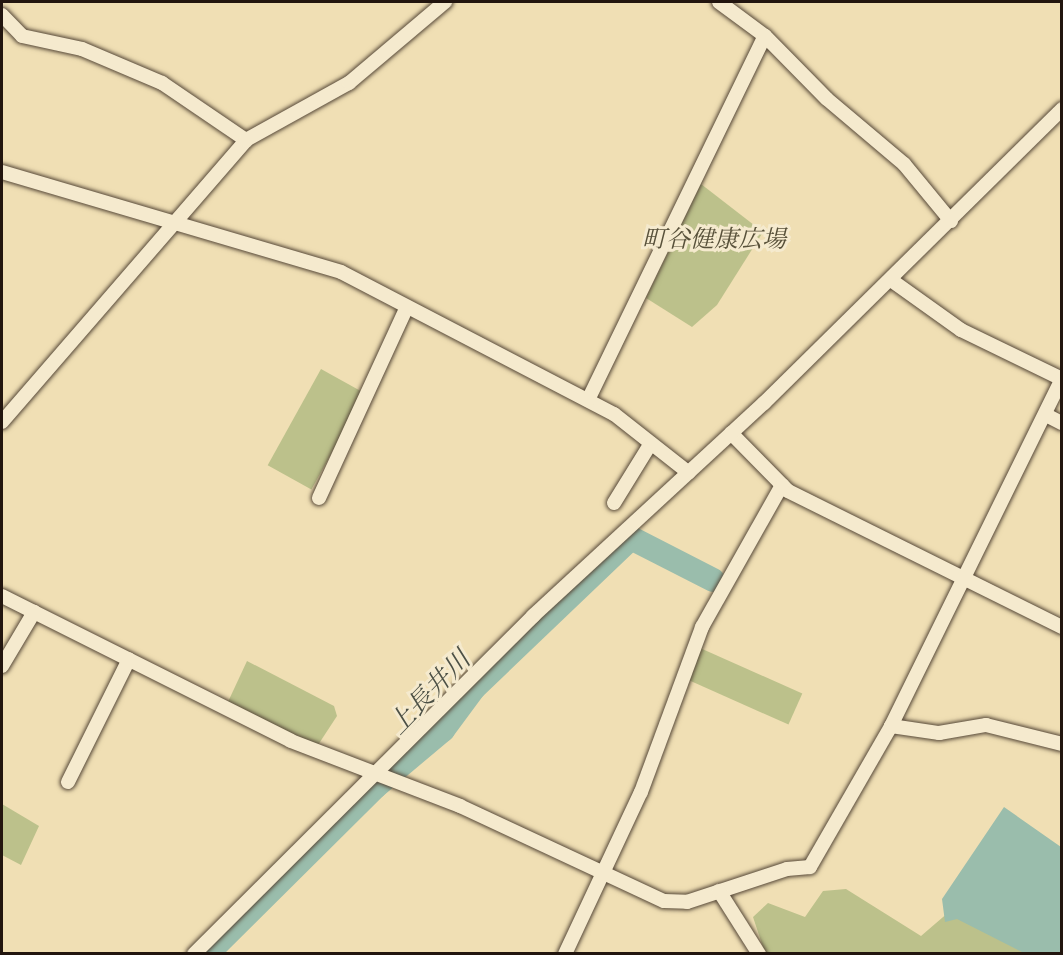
<!DOCTYPE html>
<meta charset="utf-8">
<style>
body{margin:0}
#map{position:relative;width:1063px;height:955px;overflow:hidden;background:#f0dfb4;font-family:"Old Standard TT","Noto Serif JP",serif}
div>[style]{position:absolute}
.green>*{inset:0;background:#bcc18b;transform-origin:0 0}
.water>*{inset:0;background:#9abdac}
.river>*{height:24px;margin:-12px;padding:0 12px;transform-origin:12px;border-radius:12px;background:#9abdac}
.roads{filter:drop-shadow(0 0 2px #564838) drop-shadow(0 0 2px #564838)}
.minor>*{height:14px;margin:-7px;padding:0 7px;transform-origin:7px;border-radius:7px;background:#f5eace}
span{translate:-50% -50%;white-space:nowrap;text-align:center;line-height:1.15;-webkit-text-stroke:6px #f5eace;paint-order:stroke}
.park-label{font-size:24px;color:#58513a;font-style:italic}
.water-label{font-size:26px;color:#4c5045;font-style:italic}
.frame{position:absolute;inset:0;border:3px solid #22150e;pointer-events:none}
</style>
<div id="map">
<div class="green">
<i style="clip-path:polygon(701px 184px,763px 232px,717px 305px,692px 327px,646px 298px)"></i>
<i style="left:321px;top:369px;width:50px;height:110px;rotate:29deg"></i>
<i style="left:700px;top:648px;width:112px;height:34px;rotate:24deg"></i>
<i style="clip-path:polygon(247px 661px,334px 706px,337px 716px,318px 745px,227px 704px)"></i>
<i style="clip-path:polygon(2px 804px,39px 826px,21px 865px,2px 855px)"></i>
<i style="clip-path:polygon(846px 889px,921px 936px,964px 899px,1061px 953px,765px 953px,753px 917px,768px 903px,805px 917px,823px 891px)"></i>
</div>
<div class="water">
<i style="clip-path:polygon(1004px 807px,1061px 847px,1061px 953px,1024px 953px,957px 919px,945px 922px,942px 899px)"></i>
</div>
<div class="river">
<i style="left:207px;top:954px;width:237px;rotate:-44.8deg"></i>
<i style="left:375px;top:787px;width:89px;rotate:-40deg"></i>
<i style="left:443px;top:730px;width:52px;rotate:-53.6deg"></i>
<i style="left:474px;top:688px;width:217px;rotate:-43.7deg"></i>
<i style="left:631px;top:538px;width:92px;rotate:27.1deg"></i>
</div>
<div class="roads">
<div class="minor">
<i style="left:719px;top:2px;width:57px;rotate:36.5deg"></i>
<i style="left:765px;top:36px;width:88px;rotate:45.5deg"></i>
<i style="left:827px;top:99px;width:101px;rotate:40.2deg"></i>
<i style="left:904px;top:164px;width:74px;rotate:50.5deg"></i>
<i style="left:2px;top:15px;width:29px;rotate:46deg"></i>
<i style="left:22px;top:36px;width:61px;rotate:12.2deg"></i>
<i style="left:82px;top:49px;width:87px;rotate:23deg"></i>
<i style="left:162px;top:83px;width:102px;rotate:34.2deg"></i>
<i style="left:2px;top:172px;width:353px;rotate:16.4deg"></i>
<i style="left:341px;top:272px;width:308px;rotate:27.5deg"></i>
<i style="left:614px;top:414px;width:95px;rotate:38.2deg"></i>
<i style="left:891px;top:280px;width:86px;rotate:35.5deg"></i>
<i style="left:961px;top:330px;width:112px;rotate:25.9deg"></i>
<i style="left:588px;top:400px;width:405px;rotate:-64.1deg"></i>
<i style="left:1046px;top:415px;width:18px;rotate:27deg"></i>
<i style="left:2px;top:422px;width:373px;rotate:-49.1deg"></i>
<i style="left:246px;top:140px;width:118px;rotate:-29deg"></i>
<i style="left:349px;top:83px;width:126px;rotate:-40.2deg"></i>
<i style="left:731px;top:433px;width:81px;rotate:45.5deg"></i>
<i style="left:788px;top:491px;width:306px;rotate:26.4deg"></i>
<i style="left:319px;top:498px;width:210px;rotate:-65.3deg"></i>
<i style="left:614px;top:503px;width:70px;rotate:-58.3deg"></i>
<i style="left:2px;top:596px;width:323px;rotate:26.6deg"></i>
<i style="left:291px;top:741px;width:181px;rotate:21deg"></i>
<i style="left:460px;top:806px;width:225px;rotate:25deg"></i>
<i style="left:664px;top:901px;width:23px;rotate:2deg"></i>
<i style="left:687px;top:902px;width:105px;rotate:-18.3deg"></i>
<i style="left:787px;top:869px;width:23px;rotate:-5deg"></i>
<i style="left:810px;top:867px;width:163px;rotate:-60.1deg"></i>
<i style="left:891px;top:726px;width:387px;rotate:-63.8deg"></i>
<i style="left:2px;top:666px;width:63px;rotate:-59.3deg"></i>
<i style="left:891px;top:726px;width:49px;rotate:8.3deg"></i>
<i style="left:939px;top:733px;width:48px;rotate:-9.7deg"></i>
<i style="left:986px;top:725px;width:78px;rotate:14deg"></i>
<i style="left:68px;top:782px;width:137px;rotate:-63.6deg"></i>
<i style="left:719px;top:891px;width:75px;rotate:57.6deg"></i>
<i style="left:194px;top:954px;width:479px;rotate:-44.9deg"></i>
<i style="left:533px;top:616px;width:314px;rotate:-42.7deg"></i>
<i style="left:764px;top:403px;width:419px;rotate:-44.6deg"></i>
<i style="left:565px;top:954px;width:179px;rotate:-64.9deg"></i>
<i style="left:641px;top:792px;width:176px;rotate:-69.7deg"></i>
<i style="left:702px;top:627px;width:163px;rotate:-60.6deg"></i>
</div>
</div>
<div class="park-label">
<span style="left:714px;top:242px">町谷健康広場</span>
</div>
<div class="water-label">
<span style="left:431px;top:694px;rotate:-46deg">上長井川</span>
</div>
<div class="frame"></div>
</div>
